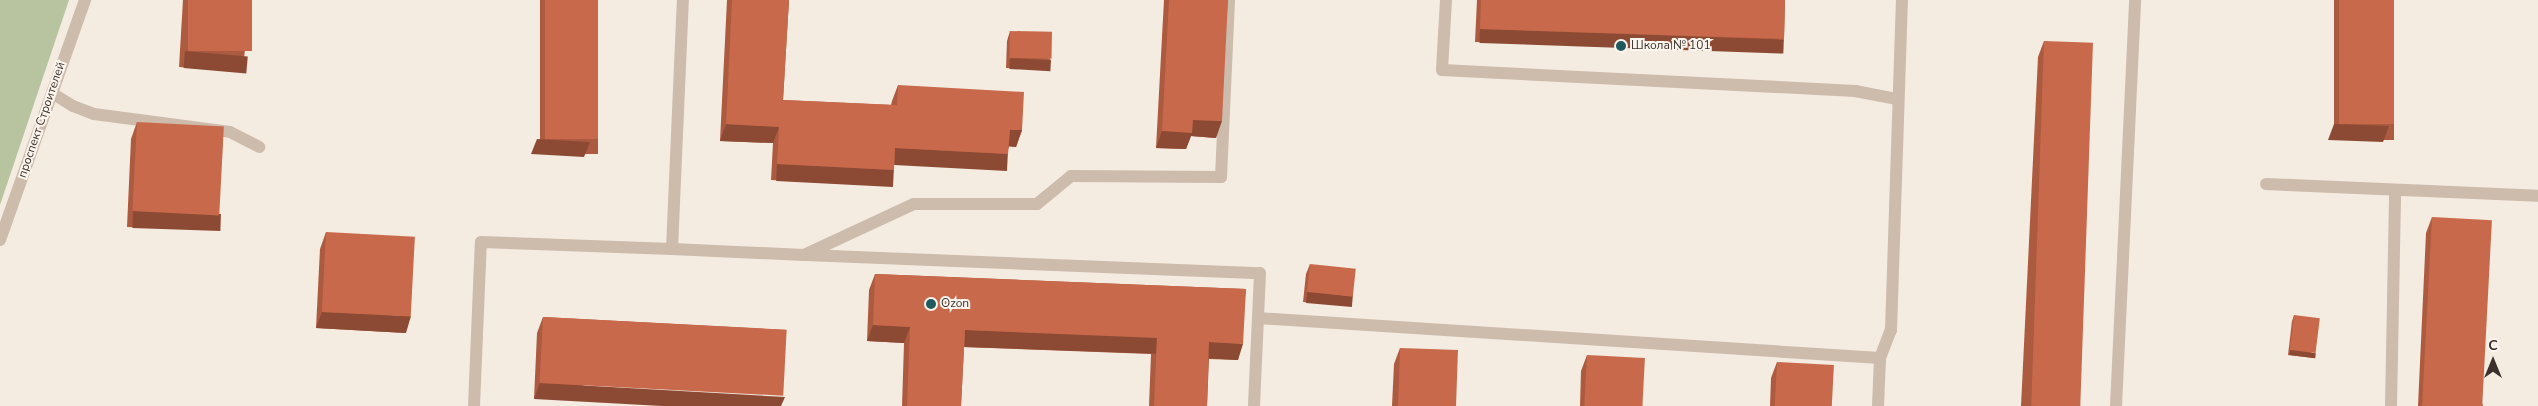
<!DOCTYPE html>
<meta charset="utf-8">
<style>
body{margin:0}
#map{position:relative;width:2538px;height:406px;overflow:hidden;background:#f4ebe1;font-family:"Nunito Sans",sans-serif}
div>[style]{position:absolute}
.green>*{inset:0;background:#b8c4a0}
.lane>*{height:12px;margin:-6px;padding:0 6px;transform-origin:6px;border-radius:6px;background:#cdbbac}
.street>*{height:12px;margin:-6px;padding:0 6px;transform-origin:6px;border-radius:6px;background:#cdbbac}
.wall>*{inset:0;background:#ac5a40;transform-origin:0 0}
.shaded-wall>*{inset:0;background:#8c4a34;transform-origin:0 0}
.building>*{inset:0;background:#c8694b;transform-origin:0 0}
.dots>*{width:14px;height:14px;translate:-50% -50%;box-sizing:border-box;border:2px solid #fbf5ee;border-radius:50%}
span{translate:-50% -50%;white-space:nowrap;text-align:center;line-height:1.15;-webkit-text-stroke:4px #fbf5ee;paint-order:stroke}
.poi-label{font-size:12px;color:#3b302b}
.left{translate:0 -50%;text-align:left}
.street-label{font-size:12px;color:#3b302b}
.north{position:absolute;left:2468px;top:336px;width:50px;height:50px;-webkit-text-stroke:4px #fbf5ee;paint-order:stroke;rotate:0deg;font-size:14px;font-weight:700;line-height:20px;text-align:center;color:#3b302b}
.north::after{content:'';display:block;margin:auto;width:18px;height:22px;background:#3b302b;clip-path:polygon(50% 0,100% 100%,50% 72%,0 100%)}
</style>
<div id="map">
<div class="green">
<i style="clip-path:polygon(0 0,69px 0,0 205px)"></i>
</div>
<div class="lane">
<i style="left:1446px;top:0;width:70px;rotate:93.3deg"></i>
<i style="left:1442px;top:70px;width:414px;rotate:2.9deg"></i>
<i style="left:1855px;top:91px;width:43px;rotate:10.8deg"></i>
<i style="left:52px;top:93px;width:25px;rotate:32deg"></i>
<i style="left:73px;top:106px;width:22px;rotate:21deg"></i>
<i style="left:94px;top:114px;width:137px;rotate:7.5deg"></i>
<i style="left:230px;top:132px;width:33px;rotate:27deg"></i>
<i style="left:2266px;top:184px;width:272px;rotate:2.5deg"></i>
<i style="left:672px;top:249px;width:132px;rotate:2.6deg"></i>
<i style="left:804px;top:255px;width:121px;rotate:-24.9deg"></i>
<i style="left:914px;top:204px;width:123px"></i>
<i style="left:1037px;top:204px;width:44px;rotate:-39.5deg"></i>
<i style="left:1071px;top:176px;width:150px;rotate:0.4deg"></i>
<i style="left:1221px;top:177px;width:177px;rotate:-87.4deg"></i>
<i style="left:806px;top:255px;width:454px;rotate:2.3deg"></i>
<i style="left:1260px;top:273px;width:133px;rotate:92.6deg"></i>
<i style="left:1258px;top:318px;width:623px;rotate:3.68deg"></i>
<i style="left:474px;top:406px;width:164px;rotate:-87.6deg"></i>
<i style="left:481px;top:242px;width:191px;rotate:2.1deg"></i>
<i style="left:672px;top:249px;width:249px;rotate:-87.5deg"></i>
<i style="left:1878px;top:406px;width:48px;rotate:-87.6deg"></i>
<i style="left:1880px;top:358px;width:30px;rotate:-69deg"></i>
<i style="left:1891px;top:330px;width:330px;rotate:-88.1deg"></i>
<i style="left:2116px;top:406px;width:406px;rotate:-87.3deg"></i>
<i style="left:2391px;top:406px;width:216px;rotate:-88.9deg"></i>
</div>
<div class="street">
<i style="left:0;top:240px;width:255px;rotate:-70.5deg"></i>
</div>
<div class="wall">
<i style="clip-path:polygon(183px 0,252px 0,242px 72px,179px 67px)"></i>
<i style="left:540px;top:0;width:58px;height:154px"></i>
<i style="clip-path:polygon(727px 0,789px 0,783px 100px,891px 105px,892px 101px,898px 85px,1022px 130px,1016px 147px,1009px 146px,1003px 170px,894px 164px,888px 186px,771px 180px,773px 143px,720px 141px)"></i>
<i style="clip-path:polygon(1164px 0,1228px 0,1216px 138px,1191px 136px,1186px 149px,1156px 148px)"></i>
<i style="clip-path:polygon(1477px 0,1785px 0,1784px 39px,1779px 52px,1475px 42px)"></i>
<i style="left:2334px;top:0;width:60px;height:140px"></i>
<i style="clip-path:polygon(1010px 31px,1051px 60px,1048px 70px,1006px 68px,1007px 41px)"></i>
<i style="clip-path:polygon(2044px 41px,2075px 406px,2021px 406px,2038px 57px)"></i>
<i style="clip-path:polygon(137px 122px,215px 230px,127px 227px,131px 139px)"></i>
<i style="clip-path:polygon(2432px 217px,2483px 406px,2418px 406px,2426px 233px)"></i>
<i style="clip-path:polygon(326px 232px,406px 333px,316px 328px,320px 249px)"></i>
<i style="clip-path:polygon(1310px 264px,1350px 306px,1303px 302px,1306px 274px)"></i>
<i style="clip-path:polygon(875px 274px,1246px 289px,1238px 360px,1209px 359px,1207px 406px,1149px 406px,1151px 354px,964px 347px,961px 406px,902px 406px,904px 343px,867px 341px,869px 290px)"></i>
<i style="clip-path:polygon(2294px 315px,2314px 358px,2288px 355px,2292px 321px)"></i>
<i style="clip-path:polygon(543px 317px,787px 330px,534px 399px,537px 333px)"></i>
<i style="clip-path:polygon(1400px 348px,1455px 406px,1392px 406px,1394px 364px)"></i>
<i style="clip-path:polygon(1587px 355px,1643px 406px,1580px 406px,1581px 371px)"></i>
<i style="clip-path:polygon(1777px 362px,1831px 406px,1770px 406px,1771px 378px)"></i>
</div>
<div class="shaded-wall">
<i style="left:1480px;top:29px;width:304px;height:14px;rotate:2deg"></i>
<i style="left:185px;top:51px;width:63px;height:17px;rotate:5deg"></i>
<i style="left:1010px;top:58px;width:41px;height:11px;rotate:3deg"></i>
<i style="clip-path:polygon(1193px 120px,1222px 121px,1216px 138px,1191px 136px,1186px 149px,1156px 148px,1162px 131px)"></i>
<i style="clip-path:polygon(726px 124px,779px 127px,773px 143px,720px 141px)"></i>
<i style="clip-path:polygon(2334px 124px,2389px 126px,2383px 142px,2328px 140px)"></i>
<i style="clip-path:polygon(1010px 130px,1022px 130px,1016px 147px,1004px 146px)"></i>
<i style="clip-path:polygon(537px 139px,590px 142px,584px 157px,531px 154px)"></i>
<i style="left:895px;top:148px;width:113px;height:17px;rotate:3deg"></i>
<i style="left:777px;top:164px;width:117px;height:17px;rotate:3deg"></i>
<i style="left:133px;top:211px;width:88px;height:17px;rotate:2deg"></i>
<i style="left:1307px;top:292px;width:46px;height:11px;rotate:5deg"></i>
<i style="clip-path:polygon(322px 312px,411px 316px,406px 333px,316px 328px)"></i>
<i style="clip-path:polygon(873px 325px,910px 327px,904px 343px,867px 341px)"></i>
<i style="left:965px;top:330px;width:192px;height:17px;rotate:2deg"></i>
<i style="clip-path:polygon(1209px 342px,1243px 344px,1238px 360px,1203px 358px)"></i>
<i style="left:2290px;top:350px;width:26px;height:5px;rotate:7deg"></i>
<i style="clip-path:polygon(540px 383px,785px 397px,781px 406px,662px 406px,534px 399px)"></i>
</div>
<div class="building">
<i style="left:188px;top:0;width:64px;height:51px"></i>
<i style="left:545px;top:0;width:53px;height:139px"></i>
<i style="clip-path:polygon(732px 0,789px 0,783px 100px,897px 105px,898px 85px,1024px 92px,1022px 130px,1010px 130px,1008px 154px,895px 148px,894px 170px,777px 164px,779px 127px,726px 124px)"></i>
<i style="clip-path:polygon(1169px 0,1228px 0,1222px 121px,1193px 120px,1192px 133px,1162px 131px)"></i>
<i style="clip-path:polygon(1481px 0,1785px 0,1784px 39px,1480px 29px)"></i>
<i style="left:2339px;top:0;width:55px;height:124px"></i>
<i style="left:1010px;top:31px;width:42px;height:27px;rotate:1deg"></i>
<i style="left:2044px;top:41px;width:49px;height:365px;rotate:2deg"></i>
<i style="left:137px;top:122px;width:87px;height:89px;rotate:3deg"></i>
<i style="left:2432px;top:217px;width:60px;height:189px;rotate:3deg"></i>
<i style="left:326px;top:232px;width:89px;height:80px;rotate:3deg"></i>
<i style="left:1310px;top:264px;width:46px;height:28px;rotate:6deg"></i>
<i style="clip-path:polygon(875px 274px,1246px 289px,1243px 344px,1209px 342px,1207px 406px,1154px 406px,1157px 338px,965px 330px,961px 406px,907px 406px,910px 327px,873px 325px)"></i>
<i style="left:2294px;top:315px;width:26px;height:35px;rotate:7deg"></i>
<i style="left:543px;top:317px;width:244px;height:66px;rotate:3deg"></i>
<i style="left:1400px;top:348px;width:58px;height:58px;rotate:2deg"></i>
<i style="left:1587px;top:355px;width:58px;height:51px;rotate:3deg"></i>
<i style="left:1777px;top:362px;width:57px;height:44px;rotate:3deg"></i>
</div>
<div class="dots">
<i style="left:1621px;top:46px;background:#1f5a5e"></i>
<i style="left:931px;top:304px;background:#1f5a5e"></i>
</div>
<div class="poi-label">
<span class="left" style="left:1631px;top:46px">Школа № 101</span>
<span class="left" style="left:941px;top:304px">Ozon</span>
</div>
<div class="street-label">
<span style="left:42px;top:120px;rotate:-71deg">проспект Строителей</span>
</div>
<div class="north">С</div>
</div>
